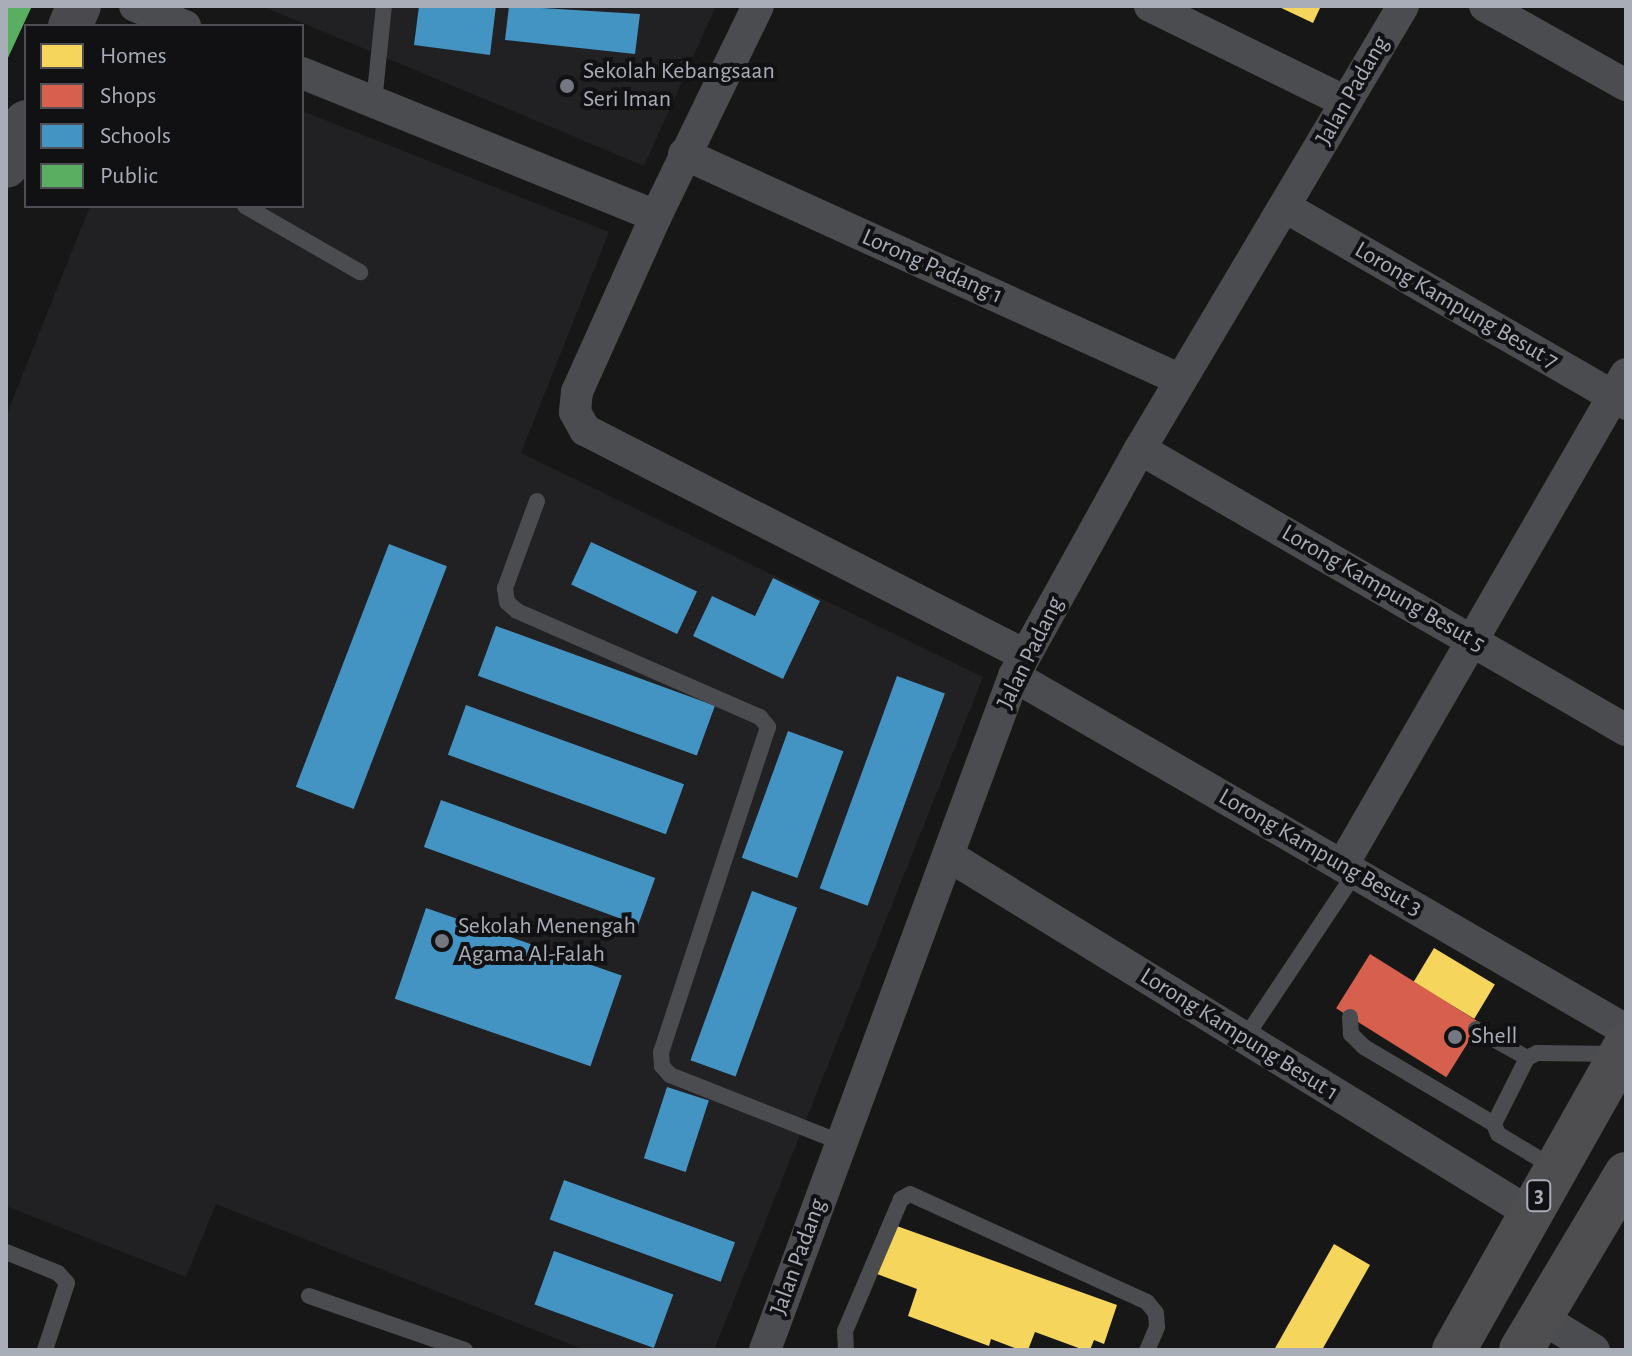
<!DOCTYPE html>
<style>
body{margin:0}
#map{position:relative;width:1632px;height:1356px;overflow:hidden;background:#171717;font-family:"Alegreya Sans",sans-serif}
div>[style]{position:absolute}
.built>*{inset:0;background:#212123}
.homes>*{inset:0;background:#f6d55c;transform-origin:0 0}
.shops>*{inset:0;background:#d6604d;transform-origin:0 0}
.schools>*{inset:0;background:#4393c3;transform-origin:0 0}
.public>*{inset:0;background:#5aae61}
.lane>*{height:16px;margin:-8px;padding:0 8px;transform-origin:8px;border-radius:8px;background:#4b4c50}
.street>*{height:32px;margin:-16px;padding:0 16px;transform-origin:16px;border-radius:16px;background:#4b4c50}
.secondary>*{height:44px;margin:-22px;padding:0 22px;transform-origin:22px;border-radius:22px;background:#4a4a4e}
.highway>*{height:44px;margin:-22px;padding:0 22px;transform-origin:22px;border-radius:22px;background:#4e4e51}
.dots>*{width:22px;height:22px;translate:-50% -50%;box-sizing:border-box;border:4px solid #111113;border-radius:50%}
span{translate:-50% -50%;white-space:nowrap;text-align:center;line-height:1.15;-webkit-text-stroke:8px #111113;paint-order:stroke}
.shield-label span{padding:2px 6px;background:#111113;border:2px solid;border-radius:6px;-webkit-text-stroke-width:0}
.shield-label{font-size:22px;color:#a8adb8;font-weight:700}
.poi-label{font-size:24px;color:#a8adb8}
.left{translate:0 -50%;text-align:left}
.street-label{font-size:24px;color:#a8adb8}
.frame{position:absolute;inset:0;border:8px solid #a8adb8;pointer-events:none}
.legend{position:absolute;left:24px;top:24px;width:280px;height:184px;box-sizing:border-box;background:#111113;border:2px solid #4d4f55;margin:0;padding:10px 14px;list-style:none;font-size:24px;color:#a8adb8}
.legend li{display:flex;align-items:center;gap:16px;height:40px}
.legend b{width:40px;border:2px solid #4d4f55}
</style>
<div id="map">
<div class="built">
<i style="clip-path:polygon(262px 6px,716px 6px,644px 166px)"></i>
<i style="clip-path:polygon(302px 111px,609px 232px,521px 453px,983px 677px,714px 1350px,585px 1350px,216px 1204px,186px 1277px,6px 1206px,6px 416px,90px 206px,302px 206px)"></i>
</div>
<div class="homes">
<i style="clip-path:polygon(1277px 6px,1321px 6px,1313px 23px)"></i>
<i style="left:1434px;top:948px;width:71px;height:40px;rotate:31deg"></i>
<i style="clip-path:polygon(894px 1225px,1117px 1305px,1104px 1344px,1094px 1340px,1090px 1350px,1084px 1350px,1035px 1332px,1028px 1350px,1020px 1350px,991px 1339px,989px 1346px,908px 1316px,917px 1289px,877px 1274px)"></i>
<i style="clip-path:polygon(1334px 1244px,1370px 1265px,1322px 1350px,1274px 1350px)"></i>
</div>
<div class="shops">
<i style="left:1370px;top:954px;width:130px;height:64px;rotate:32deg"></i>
</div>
<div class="schools">
<i style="clip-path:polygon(419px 6px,496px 6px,490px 55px,414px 45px)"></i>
<i style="clip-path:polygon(509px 6px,640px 14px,635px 54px,505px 40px)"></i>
<i style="left:591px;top:542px;width:117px;height:47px;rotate:25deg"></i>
<i style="left:389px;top:544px;width:62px;height:260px;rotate:21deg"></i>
<i style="clip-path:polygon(773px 578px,820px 601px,783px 679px,693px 636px,712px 596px,755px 616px)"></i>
<i style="left:496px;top:626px;width:233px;height:53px;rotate:20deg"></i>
<i style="left:897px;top:676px;width:51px;height:226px;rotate:20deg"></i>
<i style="left:466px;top:705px;width:232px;height:53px;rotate:20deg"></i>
<i style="left:788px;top:731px;width:59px;height:135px;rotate:20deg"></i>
<i style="left:441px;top:800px;width:228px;height:50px;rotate:20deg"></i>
<i style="left:752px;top:891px;width:48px;height:180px;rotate:20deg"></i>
<i style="left:426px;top:908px;width:207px;height:96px;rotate:19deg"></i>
<i style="left:667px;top:1087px;width:44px;height:75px;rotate:18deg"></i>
<i style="left:564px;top:1180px;width:182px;height:42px;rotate:20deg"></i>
<i style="left:554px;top:1251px;width:127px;height:57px;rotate:20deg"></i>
</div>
<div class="public">
<i style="clip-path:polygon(6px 6px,32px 6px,6px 62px)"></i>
</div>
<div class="lane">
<i style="left:374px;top:102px;width:97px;rotate:-84.1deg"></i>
<i style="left:245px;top:206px;width:133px;rotate:29.9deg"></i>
<i style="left:537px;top:501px;width:93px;rotate:110.2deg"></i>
<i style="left:505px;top:588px;width:14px;rotate:82deg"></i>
<i style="left:507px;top:602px;width:13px;rotate:42deg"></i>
<i style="left:517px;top:611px;width:265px;rotate:23.6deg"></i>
<i style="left:760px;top:717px;width:13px;rotate:51deg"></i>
<i style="left:768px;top:727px;width:342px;rotate:108.2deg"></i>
<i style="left:661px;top:1052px;width:14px;rotate:86deg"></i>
<i style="left:662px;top:1066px;width:12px;rotate:48deg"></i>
<i style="left:670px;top:1075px;width:183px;rotate:21.5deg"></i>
<i style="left:1350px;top:1017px;width:17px;rotate:87deg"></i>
<i style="left:1351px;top:1034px;width:18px;rotate:45deg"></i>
<i style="left:1364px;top:1047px;width:151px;rotate:30.6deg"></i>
<i style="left:1476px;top:1029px;width:59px;rotate:29.6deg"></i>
<i style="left:1245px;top:1038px;width:198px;rotate:-56.3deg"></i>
<i style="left:1553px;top:1167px;width:64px;rotate:-149deg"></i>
<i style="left:1498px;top:1134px;width:11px;rotate:-112deg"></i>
<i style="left:1494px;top:1124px;width:74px;rotate:-63.4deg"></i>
<i style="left:1527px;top:1058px;width:11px;rotate:-27deg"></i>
<i style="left:1537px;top:1053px;width:80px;rotate:0.7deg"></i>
<i style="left:6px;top:1252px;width:56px;rotate:22deg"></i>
<i style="left:58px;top:1273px;width:13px;rotate:48deg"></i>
<i style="left:67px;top:1283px;width:71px;rotate:108.2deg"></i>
<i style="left:309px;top:1296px;width:165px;rotate:19.1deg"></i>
<i style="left:846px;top:1350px;width:19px;rotate:-93deg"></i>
<i style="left:845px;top:1331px;width:143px;rotate:-67deg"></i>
<i style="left:901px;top:1199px;width:10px;rotate:-29deg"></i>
<i style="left:910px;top:1194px;width:260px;rotate:24.5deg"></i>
<i style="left:1147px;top:1302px;width:14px;rotate:51deg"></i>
<i style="left:1156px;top:1313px;width:14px;rotate:86deg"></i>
<i style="left:1157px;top:1327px;width:25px;rotate:113deg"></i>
</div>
<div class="street">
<i style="left:135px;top:6px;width:54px;rotate:21.8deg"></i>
<i style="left:758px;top:6px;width:233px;rotate:115.9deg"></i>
<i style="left:656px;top:216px;width:193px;rotate:114.2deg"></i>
<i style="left:577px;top:392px;width:20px;rotate:96deg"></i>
<i style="left:575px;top:412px;width:21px;rotate:61deg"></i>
<i style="left:585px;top:430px;width:493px;rotate:27.1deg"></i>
<i style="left:1150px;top:6px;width:218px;rotate:26.1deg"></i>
<i style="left:1485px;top:6px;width:162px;rotate:29.3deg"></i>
<i style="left:302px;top:73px;width:382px;rotate:22deg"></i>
<i style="left:684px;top:154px;width:546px;rotate:24.45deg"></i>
<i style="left:1287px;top:208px;width:392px;rotate:30deg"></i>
<i style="left:1140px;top:449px;width:561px;rotate:30.04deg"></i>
<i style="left:1014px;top:676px;width:707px;rotate:30.05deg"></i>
<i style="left:949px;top:856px;width:682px;rotate:31.57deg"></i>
<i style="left:1342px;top:866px;width:568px;rotate:-60deg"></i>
<i style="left:1540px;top:1317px;width:63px;rotate:31.4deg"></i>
<i style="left:765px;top:1350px;width:719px;rotate:-69.72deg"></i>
<i style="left:1014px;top:676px;width:260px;rotate:-61deg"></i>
<i style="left:1140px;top:449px;width:515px;rotate:-59.3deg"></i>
</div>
<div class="secondary">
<i style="left:70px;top:26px;width:22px;rotate:-66deg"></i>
<i style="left:6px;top:166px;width:48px;rotate:-65.6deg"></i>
</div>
<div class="highway">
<i style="left:1454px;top:1350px;width:350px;rotate:-60.6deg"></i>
<i style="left:1521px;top:1350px;width:205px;rotate:-59.2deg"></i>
</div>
<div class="dots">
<i style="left:567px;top:86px;background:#757880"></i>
<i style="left:442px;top:941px;background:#757880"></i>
<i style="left:1455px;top:1037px;background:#757880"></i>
</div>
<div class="shield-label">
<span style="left:1539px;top:1196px">3</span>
</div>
<div class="poi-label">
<span class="left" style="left:583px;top:86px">Sekolah Kebangsaan<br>Seri Iman</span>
<span class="left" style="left:458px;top:941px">Sekolah Menengah<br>Agama Al-Falah</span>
<span class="left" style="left:1471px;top:1037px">Shell</span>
</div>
<div class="street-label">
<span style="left:1353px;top:91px;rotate:-60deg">Jalan Padang</span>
<span style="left:932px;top:267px;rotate:24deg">Lorong Padang 1</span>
<span style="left:1456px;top:306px;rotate:30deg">Lorong Kampung Besut 7</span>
<span style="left:1383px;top:589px;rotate:30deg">Lorong Kampung Besut 5</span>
<span style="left:1031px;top:653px;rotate:-64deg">Jalan Padang</span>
<span style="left:1320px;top:853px;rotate:30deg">Lorong Kampung Besut 3</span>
<span style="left:1239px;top:1035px;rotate:32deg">Lorong Kampung Besut 1</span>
<span style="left:799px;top:1257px;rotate:-70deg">Jalan Padang</span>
</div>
<div class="frame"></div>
<ul class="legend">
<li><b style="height:22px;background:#f6d55c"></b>Homes</li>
<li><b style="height:22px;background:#d6604d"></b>Shops</li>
<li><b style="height:22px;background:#4393c3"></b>Schools</li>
<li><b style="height:22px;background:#5aae61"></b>Public</li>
</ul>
</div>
